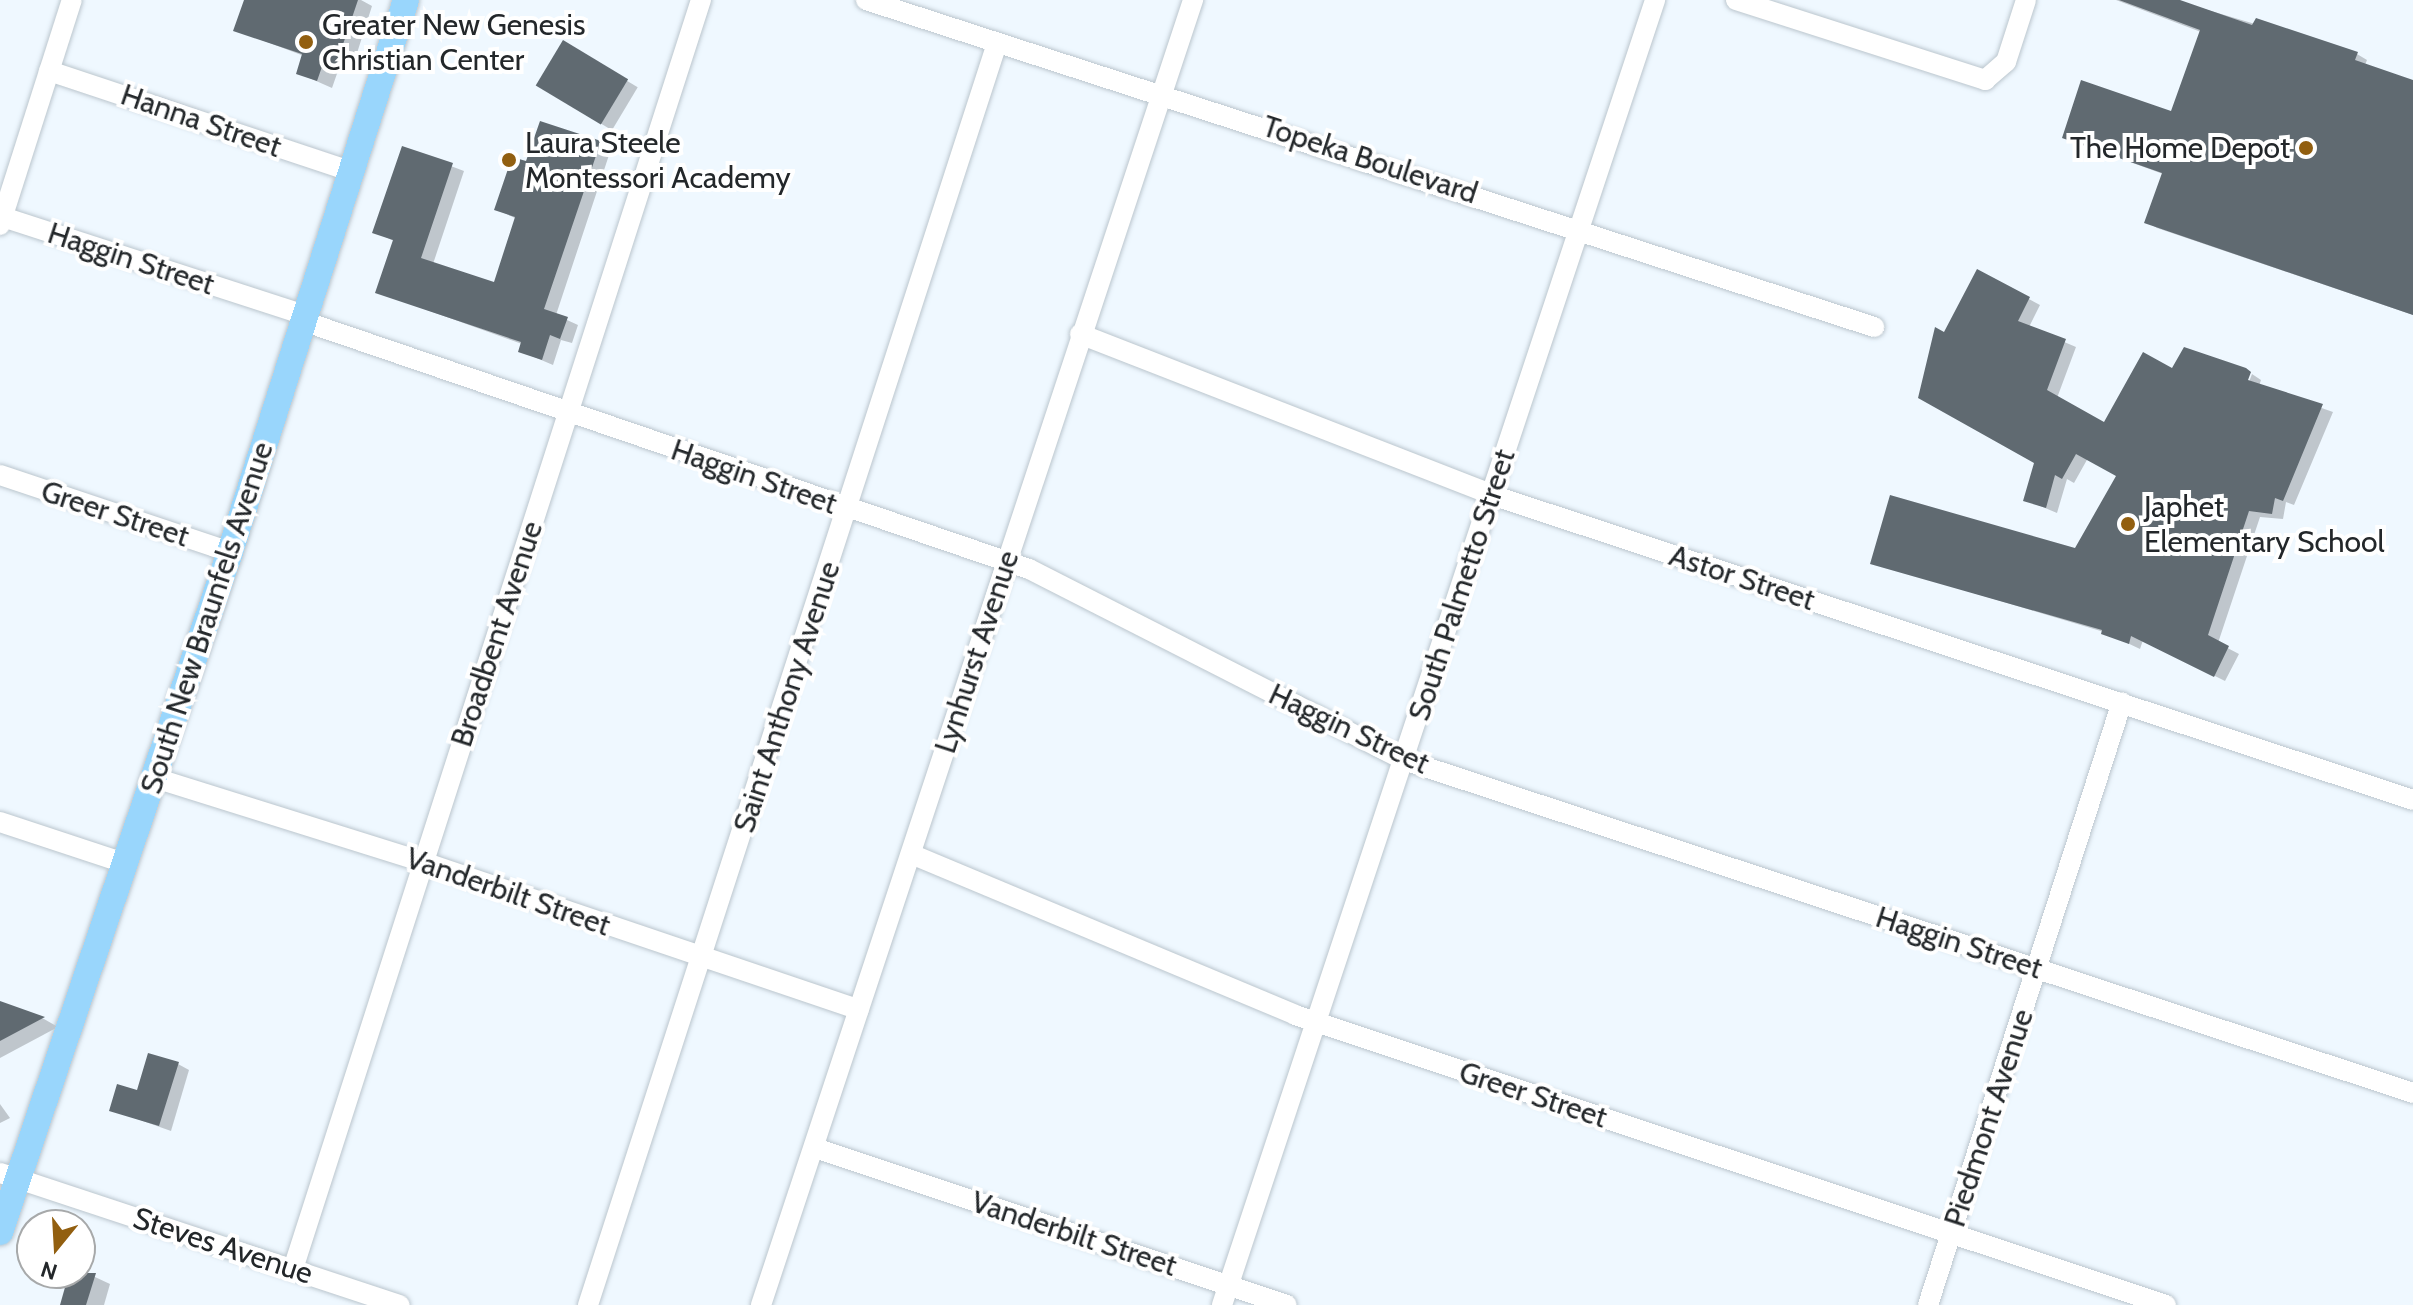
<!DOCTYPE html>
<style>
body{margin:0}
#map{position:relative;width:2413px;height:1305px;overflow:hidden;background:#eff8ff;font-family:Cabin,sans-serif}
div>[style]{position:absolute}
.shadow>*{inset:0;background:#0003;transform-origin:0 0}
.building>*{inset:0;background:#606a71;transform-origin:0 0}
.roads{filter:drop-shadow(0 0 2px #bbc6ce) drop-shadow(0 0 2px #bbc6ce)}
.minor>*{height:20px;margin:-10px;padding:0 10px;transform-origin:10px;border-radius:10px;background:#fff}
.major>*{height:26px;margin:-13px;padding:0 13px;transform-origin:13px;border-radius:13px;background:#99d6fc}
.dots>*{width:22px;height:22px;translate:-50% -50%;box-sizing:border-box;border:4px solid #fff;border-radius:50%}
span{translate:-50% -50%;white-space:nowrap;text-align:center;line-height:1.15;-webkit-text-stroke:8px #fff;paint-order:stroke}
.poi-label{font-size:30px;color:#23272a}
.left{translate:0 -50%;text-align:left}
.right{translate:-100% -50%;text-align:right}
.street-label{font-size:30px;color:#23272a}
.north{position:absolute;left:16px;top:1209px;width:80px;height:80px;box-sizing:border-box;background:#fff;border:2px solid #a7a9aa;border-radius:50%;rotate:198deg;font-size:22px;font-weight:700;line-height:32px;text-align:center;color:#23272a}
.north::after{content:'';display:block;margin:auto;width:28px;height:36px;background:#925f10;clip-path:polygon(50% 0,100% 100%,50% 72%,0 100%)}
</style>
<div id="map">
<div class="shadow">
<i style="clip-path:polygon(246px 0,361px 0,372px 6px,351px 72px,339px 68px,332px 88px,298px 73px,304px 56px,236px 30px)"></i>
<i style="clip-path:polygon(2116px 0,2174px 0,2357px 54px,2367px 60px,2365px 65px,2413px 82px,2413px 315px,2157px 228px,2147px 222px,2163px 174px,2064px 138px,2173px 114px,2201px 32px)"></i>
<i style="left:564px;top:43px;width:86px;height:50px;rotate:31deg"></i>
<i style="clip-path:polygon(600px 143px,611px 149px,556px 315px,578px 325px,572px 343px,561px 340px,553px 365px,520px 351px,522px 344px,377px 292px,394px 241px,375px 232px,403px 148px,464px 171px,433px 264px,495px 285px,517px 219px,496px 209px,527px 164px)"></i>
<i style="clip-path:polygon(1978px 272px,2040px 305px,2029px 327px,2076px 347px,2057px 398px,2105px 424px,2173px 371px,2246px 390px,2252px 374px,2261px 380px,2259px 386px,2333px 412px,2294px 505px,2286px 502px,2283px 519px,2260px 517px,2218px 643px,2239px 654px,2225px 681px,2143px 640px,2140px 649px,2104px 632px,1873px 563px,2076px 550px,2118px 475px,2088px 458px,2074px 483px,2067px 479px,2057px 513px,2026px 500px,2036px 462px,1945px 335px)"></i>
<i style="clip-path:polygon(0 1003px,44px 1019px,58px 1027px,0 1058px)"></i>
<i style="clip-path:polygon(178px 1064px,189px 1070px,171px 1131px,112px 1110px)"></i>
<i style="clip-path:polygon(0 1104px,10px 1118px,0 1123px)"></i>
<i style="clip-path:polygon(32px 1246px,32px 1265px,27px 1263px)"></i>
<i style="clip-path:polygon(80px 1270px,110px 1284px,104px 1305px,62px 1305px,72px 1273px)"></i>
</div>
<div class="building">
<i style="clip-path:polygon(244px 0,358px 0,336px 65px,324px 61px,317px 81px,296px 74px,302px 54px,233px 31px)"></i>
<i style="clip-path:polygon(2119px 0,2180px 0,2252px 25px,2256px 18px,2358px 52px,2355px 60px,2413px 80px,2413px 315px,2144px 223px,2162px 173px,2062px 138px,2081px 80px,2171px 111px,2200px 30px)"></i>
<i style="left:563px;top:40px;width:76px;height:53px;rotate:31deg"></i>
<i style="clip-path:polygon(540px 121px,601px 141px,544px 309px,568px 317px,560px 339px,550px 335px,542px 360px,518px 352px,521px 342px,375px 293px,393px 240px,372px 233px,402px 146px,453px 163px,421px 258px,494px 282px,515px 217px,494px 210px,512px 157px,526px 161px)"></i>
<i style="clip-path:polygon(1977px 269px,2030px 297px,2018px 321px,2066px 339px,2047px 390px,2104px 422px,2143px 352px,2172px 368px,2184px 347px,2246px 368px,2251px 372px,2248px 380px,2323px 404px,2283px 501px,2275px 498px,2272px 514px,2249px 511px,2208px 635px,2229px 646px,2214px 677px,2131px 636px,2129px 644px,2101px 634px,2102px 630px,1870px 564px,1890px 495px,2075px 548px,2116px 476px,2076px 454px,2062px 479px,2055px 475px,2046px 508px,2023px 501px,2034px 463px,1918px 398px,1935px 327px,1944px 332px)"></i>
<i style="clip-path:polygon(0 1001px,45px 1017px,0 1041px)"></i>
<i style="clip-path:polygon(148px 1053px,179px 1062px,159px 1126px,109px 1111px,117px 1084px,137px 1090px)"></i>
<i style="clip-path:polygon(69px 1273px,96px 1273px,86px 1305px,60px 1305px)"></i>
</div>
<div class="roads">
<div class="minor">
<i style="left:866px;top:0;width:1060px;rotate:17.97deg"></i>
<i style="left:1736px;top:0;width:262px;rotate:17.8deg"></i>
<i style="left:1985px;top:80px;width:28px;rotate:-41deg"></i>
<i style="left:2006px;top:62px;width:65px;rotate:-72.1deg"></i>
<i style="left:49px;top:71px;width:319px;rotate:18.4deg"></i>
<i style="left:3px;top:217px;width:317px;rotate:18deg"></i>
<i style="left:0;top:225px;width:236px;rotate:-72.3deg"></i>
<i style="left:303px;top:321px;width:767px;rotate:18.86deg"></i>
<i style="left:1029px;top:569px;width:421px;rotate:27deg"></i>
<i style="left:1404px;top:760px;width:1063px;rotate:18.26deg"></i>
<i style="left:1080px;top:334px;width:442px;rotate:21.3deg"></i>
<i style="left:1492px;top:495px;width:970px;rotate:18.32deg"></i>
<i style="left:0;top:475px;width:243px;rotate:18.5deg"></i>
<i style="left:155px;top:778px;width:281px;rotate:17.4deg"></i>
<i style="left:423px;top:862px;width:460px;rotate:18.7deg"></i>
<i style="left:0;top:822px;width:134px;rotate:18.3deg"></i>
<i style="left:911px;top:854px;width:416px;rotate:22.7deg"></i>
<i style="left:1295px;top:1015px;width:918px;rotate:18.42deg"></i>
<i style="left:815px;top:1148px;width:497px;rotate:18.4deg"></i>
<i style="left:0;top:1173px;width:421px;rotate:18.3deg"></i>
<i style="left:293px;top:1269px;width:1333px;rotate:-72.18deg"></i>
<i style="left:588px;top:1305px;width:1327px;rotate:-72.04deg"></i>
<i style="left:761px;top:1305px;width:1375px;rotate:-71.68deg"></i>
<i style="left:1222px;top:1305px;width:1375px;rotate:-71.64deg"></i>
<i style="left:1928px;top:1305px;width:633px;rotate:-72.17deg"></i>
</div>
<div class="major">
<i style="left:0;top:1232px;width:718px;rotate:-71.31deg"></i>
<i style="left:230px;top:552px;width:579px;rotate:-72.32deg"></i>
</div>
</div>
<div class="dots">
<i style="left:306px;top:42px;background:#925f10"></i>
<i style="left:2306px;top:148px;background:#925f10"></i>
<i style="left:509px;top:160px;background:#925f10"></i>
<i style="left:2128px;top:524px;background:#925f10"></i>
</div>
<div class="poi-label">
<span class="left" style="left:322px;top:42px">Greater New Genesis<br>Christian Center</span>
<span class="left" style="left:525px;top:160px">Laura Steele<br>Montessori Academy</span>
<span class="right" style="left:2290px;top:148px">The Home Depot</span>
<span class="left" style="left:2144px;top:524px">Japhet<br>Elementary School</span>
</div>
<div class="street-label">
<span style="left:201px;top:121px;rotate:19deg">Hanna Street</span>
<span style="left:1370px;top:160px;rotate:18deg">Topeka Boulevard</span>
<span style="left:131px;top:259px;rotate:18deg">Haggin Street</span>
<span style="left:754px;top:477px;rotate:19deg">Haggin Street</span>
<span style="left:115px;top:514px;rotate:18deg">Greer Street</span>
<span style="left:1742px;top:578px;rotate:18deg">Astor Street</span>
<span style="left:1462px;top:585px;rotate:-72deg">South Palmetto Street</span>
<span style="left:207px;top:618px;rotate:-72deg">South New Braunfels Avenue</span>
<span style="left:497px;top:634px;rotate:-72deg">Broadbent Avenue</span>
<span style="left:977px;top:652px;rotate:-72deg">Lynhurst Avenue</span>
<span style="left:787px;top:697px;rotate:-72deg">Saint Anthony Avenue</span>
<span style="left:1349px;top:729px;rotate:25deg">Haggin Street</span>
<span style="left:508px;top:892px;rotate:19deg">Vanderbilt Street</span>
<span style="left:1959px;top:943px;rotate:18deg">Haggin Street</span>
<span style="left:1533px;top:1095px;rotate:18deg">Greer Street</span>
<span style="left:1989px;top:1118px;rotate:-72deg">Piedmont Avenue</span>
<span style="left:1074px;top:1234px;rotate:18deg">Vanderbilt Street</span>
<span style="left:223px;top:1246px;rotate:18deg">Steves Avenue</span>
</div>
<div class="north">N</div>
</div>
